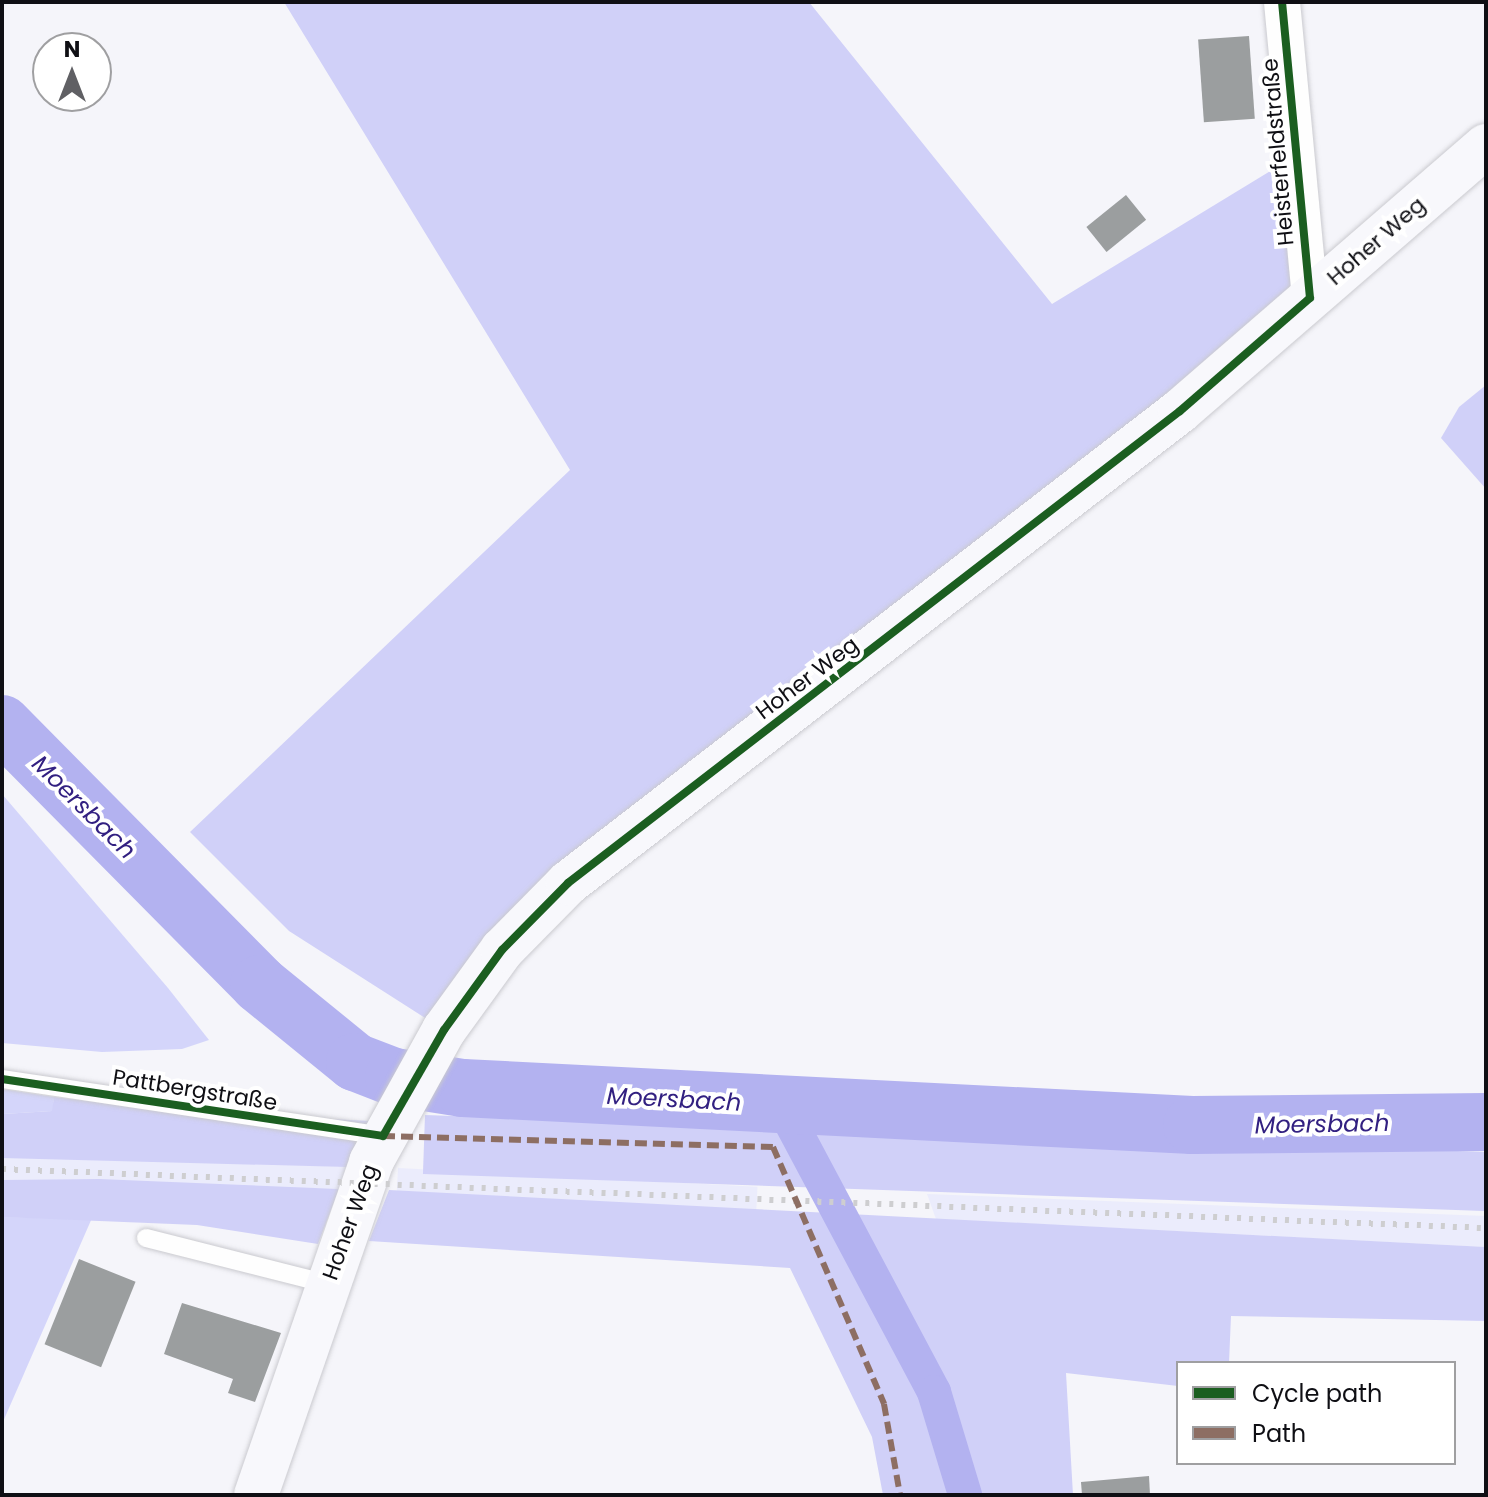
<!DOCTYPE html>
<meta charset="utf-8">
<style>
body{margin:0}
#map{position:relative;width:1488px;height:1497px;overflow:hidden;background:#f5f5fa;font-family:Poppins,sans-serif}
div>[style]{position:absolute}
.built>*{inset:0;background:#ebecfc;transform-origin:0 0}
.green>*{inset:0;background:#d4d5fa}
.forest>*{inset:0;background:#d0d0f8;transform-origin:0 0}
.canal>*{height:34px;margin:-17px;padding:0 17px;transform-origin:17px;border-radius:17px;background:#b3b2f0}
.river>*{height:58px;margin:-29px;padding:0 29px;transform-origin:29px;border-radius:29px;background:#b3b2f0}
.building>*{inset:0;background:#9b9e9f;transform-origin:0 0}
.roads{filter:drop-shadow(0 0 2px #cacacf) drop-shadow(0 0 2px #cacacf)}
.service>*{height:18px;margin:-9px;padding:0 9px;transform-origin:9px;border-radius:9px;background:#fefefe}
.minor>*{height:36px;margin:-18px;padding:0 18px;transform-origin:18px;border-radius:18px;background:#fefefe}
.secondary>*{height:44px;margin:-22px;padding:0 22px;transform-origin:22px;border-radius:22px;background:#f8f8fc}
.rail>*{height:6px;margin-top:-3px;transform-origin:0;background:repeating-linear-gradient(90deg,#ceced0 0 4px,transparent 0 12px)}
.quiet>*{height:6px;margin-top:-3px;transform-origin:0;background:repeating-linear-gradient(90deg,#8d6e63 0 12px,transparent 0 18px)}
.cycleway>*{height:8px;margin:-4px;padding:0 4px;transform-origin:4px;border-radius:4px;background:#1b5e20}
span{translate:-50% -50%;white-space:nowrap;text-align:center;line-height:1.15;-webkit-text-stroke:8px #fff;paint-order:stroke}
.street-label{font-size:22px;color:#0f0f14}
.water-label{font-size:24px;color:#322081;font-style:italic}
.frame{position:absolute;inset:0;border:4px solid #0f0f14;pointer-events:none}
.legend{position:absolute;left:1176px;top:1361px;width:280px;height:104px;box-sizing:border-box;background:#fff;border:2px solid #9f9fa1;margin:0;padding:10px 14px;list-style:none;font-size:24px;color:#0f0f14}
.legend li{display:flex;align-items:center;gap:16px;height:40px}
.legend b{width:40px;border:2px solid #9f9fa1}
.north{position:absolute;left:32px;top:32px;width:80px;height:80px;box-sizing:border-box;background:#fff;border:2px solid #9f9fa1;border-radius:50%;rotate:0deg;font-size:22px;font-weight:700;line-height:32px;text-align:center;color:#0f0f14}
.north::after{content:'';display:block;margin:auto;width:28px;height:36px;background:#606064;clip-path:polygon(50% 0,100% 100%,50% 72%,0 100%)}
</style>
<div id="map">
<div class="built">
<i style="clip-path:polygon(92px 1156px,347px 1167px,339px 1189px,2px 1180px,2px 1158px)"></i>
<i style="left:398px;top:1168px;width:360px;height:24px;rotate:3deg"></i>
<i style="clip-path:polygon(927px 1194px,1486px 1216px,1486px 1247px,936px 1219px)"></i>
</div>
<div class="green">
<i style="clip-path:polygon(2px 794px,168px 988px,209px 1040px,182px 1049px,102px 1052px,2px 1043px)"></i>
<i style="clip-path:polygon(2px 1089px,54px 1097px,53px 1111px,2px 1114px)"></i>
<i style="clip-path:polygon(2px 1217px,92px 1218px,2px 1424px)"></i>
</div>
<div class="forest">
<i style="clip-path:polygon(284px 2px,809px 2px,1052px 304px,1295px 156px,1310px 298px,568px 883px,444px 1030px,289px 931px,190px 832px,570px 470px)"></i>
<i style="clip-path:polygon(1486px 385px,1486px 489px,1441px 438px,1459px 407px)"></i>
<i style="clip-path:polygon(54px 1097px,151px 1109px,369px 1121px,347px 1167px,2px 1158px,2px 1114px,52px 1111px)"></i>
<i style="left:425px;top:1115px;width:1062px;height:59px;rotate:2deg"></i>
<i style="clip-path:polygon(99px 1179px,339px 1189px,318px 1244px,197px 1225px,2px 1217px,2px 1180px)"></i>
<i style="clip-path:polygon(389px 1190px,1486px 1247px,1486px 1321px,1231px 1316px,1229px 1363px,1178px 1363px,1178px 1386px,1066px 1373px,1073px 1495px,883px 1495px,872px 1437px,790px 1268px,369px 1241px)"></i>
</div>
<div class="canal">
<i style="left:782px;top:1106px;width:324px;rotate:62deg"></i>
<i style="left:934px;top:1392px;width:108px;rotate:73.2deg"></i>
</div>
<div class="river">
<i style="left:2px;top:724px;width:366px;rotate:45.3deg"></i>
<i style="left:259px;top:984px;width:124px;rotate:39.1deg"></i>
<i style="left:355px;top:1062px;width:42px;rotate:21deg"></i>
<i style="left:394px;top:1077px;width:70px;rotate:9.1deg"></i>
<i style="left:463px;top:1088px;width:730px;rotate:2.91deg"></i>
<i style="left:1192px;top:1125px;width:294px;rotate:-0.6deg"></i>
</div>
<div class="building">
<i style="left:1249px;top:36px;width:83px;height:51px;rotate:86deg"></i>
<i style="left:1126px;top:195px;width:32px;height:51px;rotate:51deg"></i>
<i style="left:79px;top:1259px;width:61px;height:92px;rotate:22deg"></i>
<i style="clip-path:polygon(182px 1303px,281px 1333px,255px 1402px,228px 1393px,233px 1379px,164px 1354px)"></i>
<i style="clip-path:polygon(1149px 1476px,1150px 1495px,1082px 1495px,1081px 1482px)"></i>
</div>
<div class="roads">
<div class="service">
<i style="left:2px;top:1079px;width:385px;rotate:8.5deg"></i>
<i style="left:146px;top:1238px;width:188px;rotate:14.2deg"></i>
</div>
<div class="minor">
<i style="left:1282px;top:2px;width:297px;rotate:84.6deg"></i>
</div>
<div class="secondary">
<i style="left:256px;top:1495px;width:352px;rotate:-70.9deg"></i>
<i style="left:371px;top:1162px;width:151px;rotate:-61.1deg"></i>
<i style="left:444px;top:1030px;width:99px;rotate:-54.1deg"></i>
<i style="left:502px;top:950px;width:94px;rotate:-45.4deg"></i>
<i style="left:568px;top:883px;width:773px;rotate:-37.64deg"></i>
<i style="left:1180px;top:411px;width:405px;rotate:-40.9deg"></i>
</div>
</div>
<div class="rail">
<i style="left:2px;top:1169px;width:1485px;rotate:2.28deg"></i>
</div>
<div class="quiet">
<i style="left:383px;top:1136px;width:390px;rotate:1.6deg"></i>
<i style="left:773px;top:1147px;width:280px;rotate:66.6deg"></i>
<i style="left:884px;top:1404px;width:92px;rotate:80deg"></i>
</div>
<div class="cycleway">
<i style="left:2px;top:1079px;width:385px;rotate:8.5deg"></i>
<i style="left:383px;top:1136px;width:122px;rotate:-60.1deg"></i>
<i style="left:444px;top:1030px;width:99px;rotate:-54.1deg"></i>
<i style="left:502px;top:950px;width:94px;rotate:-45.4deg"></i>
<i style="left:568px;top:883px;width:773px;rotate:-37.64deg"></i>
<i style="left:1180px;top:411px;width:172px;rotate:-41deg"></i>
<i style="left:1310px;top:298px;width:297px;rotate:-95.4deg"></i>
</div>
<div class="street-label">
<span style="left:1278px;top:152px;rotate:-95deg">Heisterfeldstraße</span>
<span style="left:1376px;top:241px;rotate:-41deg">Hoher Weg</span>
<span style="left:807px;top:678px;rotate:-37deg">Hoher Weg</span>
<span style="left:195px;top:1090px;rotate:9deg">Pattbergstraße</span>
<span style="left:350px;top:1222px;rotate:-70deg">Hoher Weg</span>
</div>
<div class="water-label">
<span style="left:84px;top:807px;rotate:45deg">Moersbach</span>
<span style="left:674px;top:1099px;rotate:3deg">Moersbach</span>
<span style="left:1322px;top:1124px;rotate:-1deg">Moersbach</span>
</div>
<div class="frame"></div>
<ul class="legend">
<li><b style="height:10px;background:#1b5e20"></b>Cycle path</li>
<li><b style="height:10px;background:#8d6e63"></b>Path</li>
</ul>
<div class="north">N</div>
</div>
